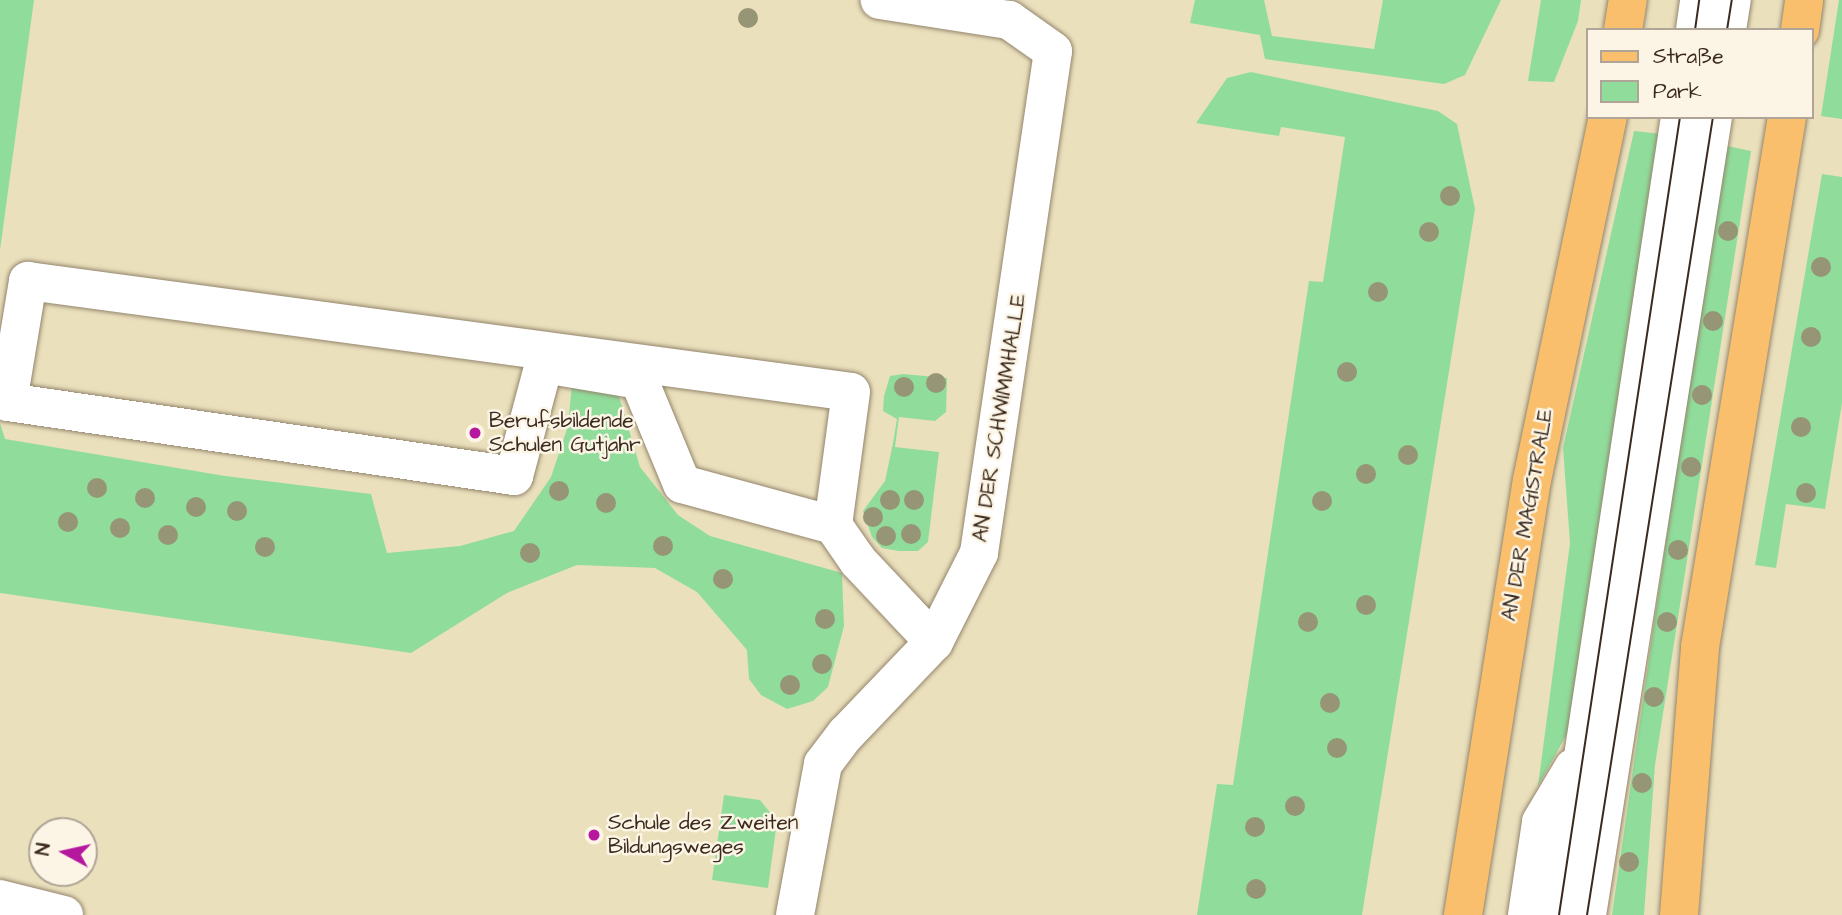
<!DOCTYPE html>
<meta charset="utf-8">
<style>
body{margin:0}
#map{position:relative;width:1842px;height:915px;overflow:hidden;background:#ebe0bc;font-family:"Architects Daughter",sans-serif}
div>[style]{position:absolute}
.green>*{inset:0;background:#90dd9b}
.roads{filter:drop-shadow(0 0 2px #93856d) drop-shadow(0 0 2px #93856d)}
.minor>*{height:38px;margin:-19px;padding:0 19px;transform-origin:19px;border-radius:19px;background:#fff}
.major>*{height:38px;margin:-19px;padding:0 19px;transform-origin:19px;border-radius:19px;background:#f9bf6d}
.tram>*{height:2px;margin:-1px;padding:0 1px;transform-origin:1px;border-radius:1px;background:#3b2a1e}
.trees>*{width:20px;height:20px;margin:-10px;border-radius:50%;background:#969576}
.dots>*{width:19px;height:19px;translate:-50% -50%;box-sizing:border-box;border:4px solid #fcf5e5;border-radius:50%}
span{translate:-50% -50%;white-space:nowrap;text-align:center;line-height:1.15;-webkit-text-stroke:5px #fcf5e5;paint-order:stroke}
.street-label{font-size:21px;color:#3b2a1e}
.poi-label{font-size:21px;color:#3b2a1e}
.left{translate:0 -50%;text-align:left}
.legend{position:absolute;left:1586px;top:28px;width:228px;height:91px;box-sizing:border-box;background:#fcf5e5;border:2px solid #afa495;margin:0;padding:9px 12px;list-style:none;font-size:21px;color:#3b2a1e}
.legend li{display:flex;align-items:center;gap:14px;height:35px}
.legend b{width:35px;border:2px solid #afa495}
.north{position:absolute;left:28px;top:817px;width:70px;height:70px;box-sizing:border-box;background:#fcf5e5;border:2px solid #afa495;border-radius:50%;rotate:278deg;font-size:19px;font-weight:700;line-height:28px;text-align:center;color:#3b2a1e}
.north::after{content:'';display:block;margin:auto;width:24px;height:32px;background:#b5179e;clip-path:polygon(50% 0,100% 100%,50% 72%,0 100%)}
</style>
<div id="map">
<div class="green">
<i style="clip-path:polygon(0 0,34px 0,0 250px)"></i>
<i style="clip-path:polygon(1195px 0,1264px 0,1272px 36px,1374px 49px,1383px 0,1501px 0,1465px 75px,1444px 84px,1265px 59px,1260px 35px,1190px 23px)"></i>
<i style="clip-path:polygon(1541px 0,1581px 0,1578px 21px,1554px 82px,1528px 81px)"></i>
<i style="clip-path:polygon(1839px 0,1842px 0,1842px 119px,1821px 116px)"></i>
<i style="clip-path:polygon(1251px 72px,1438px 111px,1457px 124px,1475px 209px,1362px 915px,1197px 915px,1217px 784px,1233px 785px,1309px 281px,1323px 282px,1345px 137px,1281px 127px,1279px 136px,1196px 123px,1227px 78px)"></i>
<i style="clip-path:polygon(1634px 131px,1662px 134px,1573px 723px,1538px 786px,1570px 543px,1563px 448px)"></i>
<i style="clip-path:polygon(1723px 145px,1751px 151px,1655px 765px,1644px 915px,1612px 915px)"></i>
<i style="clip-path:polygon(1822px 174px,1842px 177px,1842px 403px,1825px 509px,1786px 504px,1776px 568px,1755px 565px)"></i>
<i style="clip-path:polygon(903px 374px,947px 378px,946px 412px,935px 421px,899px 417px,895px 447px,939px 452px,928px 542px,918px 551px,899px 551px,882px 548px,872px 537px,863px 511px,885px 481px,893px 443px,897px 419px,883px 411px,884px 396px,890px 376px)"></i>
<i style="clip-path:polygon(572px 384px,617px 390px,640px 467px,678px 515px,710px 536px,842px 573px,844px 626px,828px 687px,813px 701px,787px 709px,761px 695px,749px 679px,747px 650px,697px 592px,655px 568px,577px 565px,507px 593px,411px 653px,0 593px,0 423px,5px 439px,225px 476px,371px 494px,387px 553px,460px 546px,514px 531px,551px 477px,568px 426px)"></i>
<i style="clip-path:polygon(724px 795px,760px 800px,777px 821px,768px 888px,712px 880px)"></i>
</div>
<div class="roads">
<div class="minor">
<i style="left:1695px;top:30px;width:30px;rotate:-82deg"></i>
<i style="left:1727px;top:30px;width:30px;rotate:-81deg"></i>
<i style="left:833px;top:525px;width:156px;rotate:-164.8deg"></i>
<i style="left:682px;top:484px;width:113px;rotate:-112.5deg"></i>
<i style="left:639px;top:380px;width:96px;rotate:-170.4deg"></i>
<i style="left:544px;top:364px;width:116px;rotate:105deg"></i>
<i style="left:514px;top:476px;width:511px;rotate:-171.68deg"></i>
<i style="left:8px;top:402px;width:123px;rotate:-80.6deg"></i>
<i style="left:28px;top:281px;width:830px;rotate:7.68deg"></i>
<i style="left:851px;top:392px;width:134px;rotate:97.7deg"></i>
<i style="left:833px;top:525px;width:44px;rotate:55.2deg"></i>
<i style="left:858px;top:561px;width:111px;rotate:46.8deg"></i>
<i style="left:0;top:899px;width:66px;rotate:14deg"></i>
<i style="left:795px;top:915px;width:154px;rotate:-79.5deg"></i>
<i style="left:823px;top:764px;width:38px;rotate:-53deg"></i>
<i style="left:846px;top:734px;width:127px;rotate:-46.3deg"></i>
<i style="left:934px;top:642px;width:100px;rotate:-63.2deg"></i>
<i style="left:979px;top:553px;width:507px;rotate:-81.61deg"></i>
<i style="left:1053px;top:51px;width:54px;rotate:-144.8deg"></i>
<i style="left:1009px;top:20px;width:131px;rotate:-171.2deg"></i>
<i style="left:1527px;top:915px;width:94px;rotate:-81.4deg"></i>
<i style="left:1541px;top:822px;width:63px;rotate:-59.3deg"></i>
<i style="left:1559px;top:915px;width:807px;rotate:-81.38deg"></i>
<i style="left:1587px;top:915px;width:808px;rotate:-81.03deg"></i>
</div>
<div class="major">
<i style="left:1623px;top:30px;width:30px;rotate:-81deg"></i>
<i style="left:1800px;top:30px;width:30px;rotate:-82deg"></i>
<i style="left:1463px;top:915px;width:440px;rotate:-81deg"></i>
<i style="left:1532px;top:480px;width:371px;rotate:-78.2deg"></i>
<i style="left:1679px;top:915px;width:269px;rotate:-85.5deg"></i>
<i style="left:1700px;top:647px;width:537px;rotate:-80.68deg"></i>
</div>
</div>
<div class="tram">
<i style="left:1695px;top:30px;width:30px;rotate:-82deg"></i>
<i style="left:1727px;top:30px;width:30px;rotate:-81deg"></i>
<i style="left:1559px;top:915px;width:807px;rotate:-81.38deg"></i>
<i style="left:1587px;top:915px;width:808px;rotate:-81.03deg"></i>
</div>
<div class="trees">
<i style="left:748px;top:18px"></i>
<i style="left:1450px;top:196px"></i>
<i style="left:1728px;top:231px"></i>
<i style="left:1429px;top:232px"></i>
<i style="left:1821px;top:267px"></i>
<i style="left:1378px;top:292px"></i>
<i style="left:1713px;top:321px"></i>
<i style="left:1811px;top:337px"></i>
<i style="left:1347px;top:372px"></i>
<i style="left:936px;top:383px"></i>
<i style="left:904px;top:387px"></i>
<i style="left:1702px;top:395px"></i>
<i style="left:1801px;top:427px"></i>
<i style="left:1408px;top:455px"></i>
<i style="left:1691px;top:467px"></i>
<i style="left:1366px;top:474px"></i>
<i style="left:97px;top:488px"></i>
<i style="left:559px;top:491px"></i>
<i style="left:1806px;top:493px"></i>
<i style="left:145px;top:498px"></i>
<i style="left:890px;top:500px"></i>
<i style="left:914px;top:500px"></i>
<i style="left:1322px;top:501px"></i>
<i style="left:606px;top:503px"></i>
<i style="left:196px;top:507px"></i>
<i style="left:237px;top:511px"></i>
<i style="left:873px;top:517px"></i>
<i style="left:68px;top:522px"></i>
<i style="left:120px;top:528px"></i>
<i style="left:911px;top:534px"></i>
<i style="left:168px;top:535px"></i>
<i style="left:886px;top:536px"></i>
<i style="left:663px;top:546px"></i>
<i style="left:265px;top:547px"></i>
<i style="left:1678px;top:550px"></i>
<i style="left:530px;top:553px"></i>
<i style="left:723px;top:579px"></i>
<i style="left:1366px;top:605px"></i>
<i style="left:825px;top:619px"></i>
<i style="left:1308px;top:622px"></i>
<i style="left:1667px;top:622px"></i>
<i style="left:822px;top:664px"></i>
<i style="left:790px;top:685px"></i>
<i style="left:1654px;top:697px"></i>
<i style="left:1330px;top:703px"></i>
<i style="left:1337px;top:748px"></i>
<i style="left:1642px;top:783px"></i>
<i style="left:1295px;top:806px"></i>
<i style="left:1255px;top:827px"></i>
<i style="left:1629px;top:862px"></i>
<i style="left:1256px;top:889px"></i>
</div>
<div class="dots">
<i style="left:475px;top:433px;background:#b5179e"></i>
<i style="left:594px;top:835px;background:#b5179e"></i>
</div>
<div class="street-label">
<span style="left:1000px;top:418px;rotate:-81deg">AN DER SCHWIMMHALLE</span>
<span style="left:1528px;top:515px;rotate:-80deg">AN DER MAGISTRALE</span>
</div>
<div class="poi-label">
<span class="left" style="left:489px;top:433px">Berufsbildende<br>Schulen Gutjahr</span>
<span class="left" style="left:608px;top:835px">Schule des Zweiten<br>Bildungsweges</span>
</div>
<ul class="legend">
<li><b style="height:9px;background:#f9bf6d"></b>Straße</li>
<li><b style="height:19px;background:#90dd9b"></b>Park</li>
</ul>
<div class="north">N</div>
</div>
